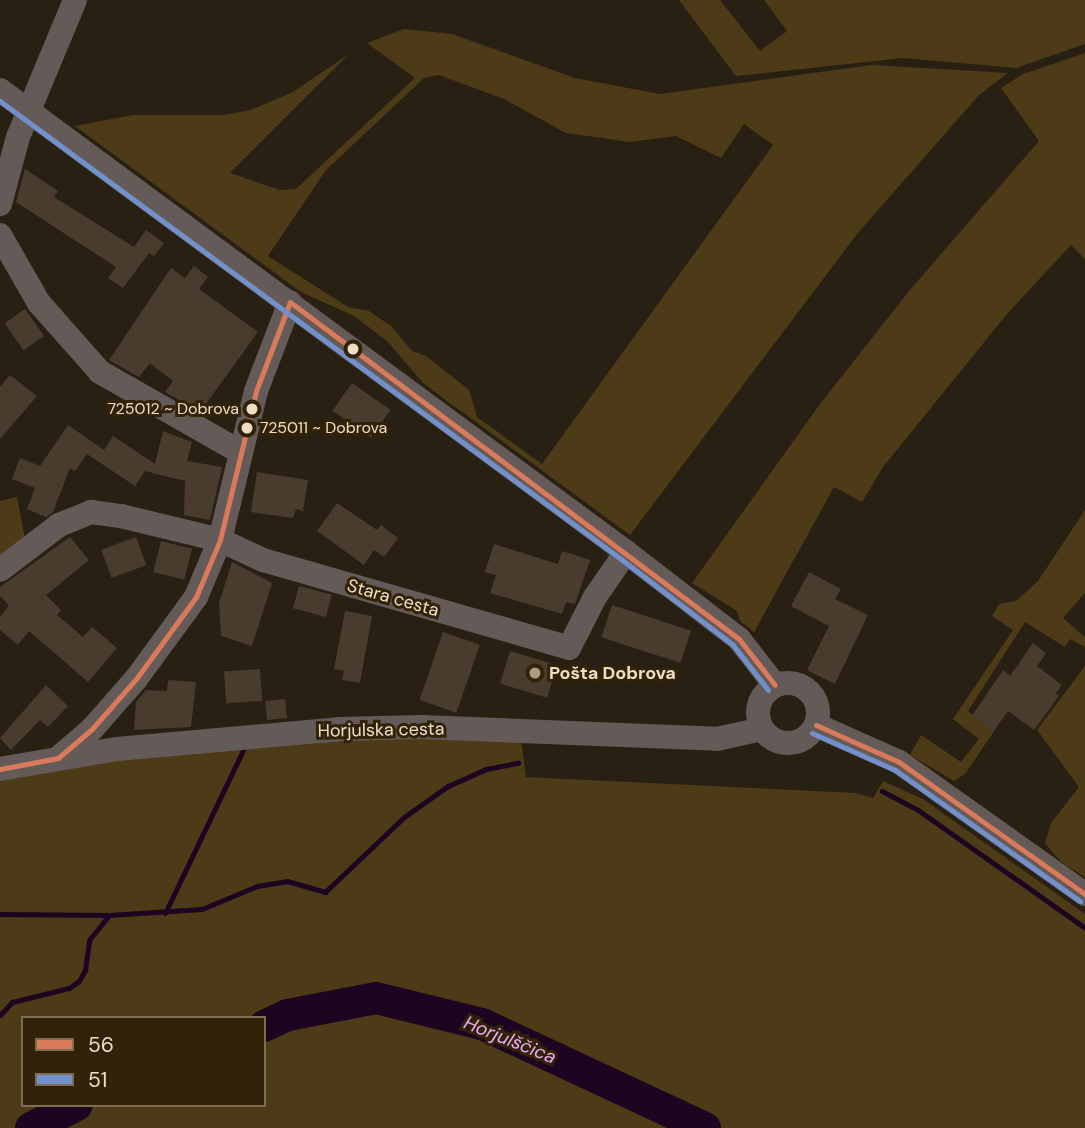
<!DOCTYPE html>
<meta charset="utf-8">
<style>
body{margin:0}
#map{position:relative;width:1085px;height:1128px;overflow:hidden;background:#282012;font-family:"DM Sans",sans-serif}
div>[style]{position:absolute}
.green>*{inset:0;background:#4d3a17}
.stream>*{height:5px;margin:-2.5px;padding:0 2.5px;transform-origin:2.5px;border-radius:2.5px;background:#1d0421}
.river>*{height:32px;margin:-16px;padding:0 16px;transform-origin:16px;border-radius:16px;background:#1d0421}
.building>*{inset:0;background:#493c2f;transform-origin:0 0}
.minor>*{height:24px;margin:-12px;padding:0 12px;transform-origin:12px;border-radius:12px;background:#645b59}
.minor>.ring{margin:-12px;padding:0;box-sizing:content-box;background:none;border:24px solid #645b59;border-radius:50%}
.bus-1>*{height:5px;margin:-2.5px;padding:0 2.5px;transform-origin:2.5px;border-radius:2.5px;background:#da7a5a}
.bus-2>*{height:5px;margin:-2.5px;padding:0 2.5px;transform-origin:2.5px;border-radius:2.5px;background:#7291cc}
.dots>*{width:19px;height:19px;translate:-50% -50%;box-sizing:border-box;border:4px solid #322308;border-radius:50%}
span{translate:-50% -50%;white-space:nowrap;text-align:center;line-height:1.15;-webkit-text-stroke:6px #322308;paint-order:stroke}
.bus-label{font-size:16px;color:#eedec4}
.right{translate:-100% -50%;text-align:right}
.left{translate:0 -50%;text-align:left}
.street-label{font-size:18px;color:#eedec4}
.poi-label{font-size:18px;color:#eedec4;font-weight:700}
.water-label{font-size:19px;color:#ecacfb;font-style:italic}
.legend{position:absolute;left:21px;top:1016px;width:245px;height:91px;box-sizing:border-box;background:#322308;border:2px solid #7d6e53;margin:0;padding:9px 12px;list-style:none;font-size:21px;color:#eedec4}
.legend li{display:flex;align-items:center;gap:14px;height:35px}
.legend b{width:35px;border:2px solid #7d6e53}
</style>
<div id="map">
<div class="green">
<i style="clip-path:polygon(679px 0,720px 0,760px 51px,787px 31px,764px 0,1085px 0,1085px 44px,1016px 68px,903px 58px,736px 76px)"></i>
<i style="clip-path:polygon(evenodd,404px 29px,452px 34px,575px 78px,660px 94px,872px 65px,1008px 73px,979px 95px,857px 234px,630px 535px,424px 384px,387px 341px,354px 316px,301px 292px,75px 126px,133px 115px,223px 115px,251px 110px,293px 92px,349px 54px,230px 173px,280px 190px,296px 189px,415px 78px,367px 43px,404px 29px,439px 75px,504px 99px,566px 133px,630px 142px,676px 136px,721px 158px,744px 124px,773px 145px,542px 464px,477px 417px,469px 390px,426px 356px,412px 351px,391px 326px,369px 311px,348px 307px,268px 256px,326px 170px,424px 78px,439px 75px)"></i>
<i style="clip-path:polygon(1085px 53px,1085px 259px,1071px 245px,1007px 314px,883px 467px,862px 502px,834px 487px,754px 632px,740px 621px,737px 611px,692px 583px,820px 404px,909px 291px,1039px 141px,1001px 88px,1023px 74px)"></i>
<i style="clip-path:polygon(17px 497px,25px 539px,0 559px,0 501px)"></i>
<i style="clip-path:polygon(1085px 510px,1085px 593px,1063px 618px,1085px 637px,1085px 647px,1070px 639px,1065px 647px,1025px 622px,968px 711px,995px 730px,965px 774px,954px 781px,910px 755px,921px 735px,961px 762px,979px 739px,953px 719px,1013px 630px,992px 616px,999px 604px,1016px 601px,1038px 581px)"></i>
<i style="clip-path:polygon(1085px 666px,1085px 877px,1061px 862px,1045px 843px,1051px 823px,1079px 787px,1037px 730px)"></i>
<i style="clip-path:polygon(evenodd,349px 737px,521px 739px,526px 777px,855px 793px,873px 798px,883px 781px,923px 799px,1085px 914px,1085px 1128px,0 1128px,0 779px,122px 757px,349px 737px,23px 1018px,264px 1018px,264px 1105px,23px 1105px,23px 1018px)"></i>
</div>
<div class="stream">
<i style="left:882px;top:791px;width:41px;rotate:27.8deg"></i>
<i style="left:918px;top:810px;width:204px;rotate:35.2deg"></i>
<i style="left:165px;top:913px;width:181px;rotate:-64.4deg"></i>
<i style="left:0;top:914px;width:108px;rotate:0.5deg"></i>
<i style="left:0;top:1015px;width:18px;rotate:-47deg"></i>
<i style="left:12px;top:1002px;width:59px;rotate:-13.8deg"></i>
<i style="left:69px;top:988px;width:12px;rotate:-35deg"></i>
<i style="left:79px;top:981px;width:13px;rotate:-61deg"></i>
<i style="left:85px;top:970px;width:30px;rotate:-82deg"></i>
<i style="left:89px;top:940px;width:32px;rotate:-51deg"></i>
<i style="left:109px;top:915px;width:93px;rotate:-3.7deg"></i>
<i style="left:202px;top:909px;width:60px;rotate:-22.7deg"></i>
<i style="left:257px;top:886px;width:30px;rotate:-9deg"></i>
<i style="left:287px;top:881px;width:40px;rotate:16deg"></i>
<i style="left:325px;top:892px;width:109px;rotate:-43.5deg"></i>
<i style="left:404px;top:817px;width:54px;rotate:-35.2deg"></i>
<i style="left:448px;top:786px;width:42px;rotate:-24.1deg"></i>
<i style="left:486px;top:769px;width:33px;rotate:-11deg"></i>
</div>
<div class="river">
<i style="left:264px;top:1026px;width:26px;rotate:-25deg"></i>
<i style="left:288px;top:1015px;width:90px;rotate:-10.9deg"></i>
<i style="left:376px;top:998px;width:109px;rotate:13.8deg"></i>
<i style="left:482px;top:1024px;width:246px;rotate:25deg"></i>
<i style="left:31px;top:1128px;width:51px;rotate:-26.6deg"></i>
</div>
<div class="building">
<i style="clip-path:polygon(25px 169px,58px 191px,54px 197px,134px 247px,146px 230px,164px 243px,154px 256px,149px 253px,123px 288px,108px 278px,116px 267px,16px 202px)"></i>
<i style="clip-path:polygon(194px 266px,208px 277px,199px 289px,258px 332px,200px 412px,165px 392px,173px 381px,150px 363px,139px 377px,109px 360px,171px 268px,185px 278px)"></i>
<i style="left:25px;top:309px;width:33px;height:25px;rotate:55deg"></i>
<i style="clip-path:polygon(10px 375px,37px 396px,0 439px,0 387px)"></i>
<i style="left:352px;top:383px;width:47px;height:34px;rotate:35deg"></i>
<i style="clip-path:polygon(68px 425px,104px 450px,113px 436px,155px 464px,163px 431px,192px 442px,187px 461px,222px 467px,210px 520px,184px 515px,185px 481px,145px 471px,135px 486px,87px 454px,75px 471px,70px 468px,53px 512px,46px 517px,27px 509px,35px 488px,12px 479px,20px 458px,40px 466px)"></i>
<i style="clip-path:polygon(257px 472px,308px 480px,303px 511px,296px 509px,293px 518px,251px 512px)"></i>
<i style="clip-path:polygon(337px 503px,377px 530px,381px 525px,398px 538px,384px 557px,374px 550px,364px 565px,317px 531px)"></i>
<i style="clip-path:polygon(70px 537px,89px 560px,46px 595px,61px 610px,57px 615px,83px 637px,92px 627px,117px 648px,88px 682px,29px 631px,18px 645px,0 630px,0 617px,9px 605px,0 596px,0 587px)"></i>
<i style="left:136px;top:537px;width:30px;height:37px;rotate:70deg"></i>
<i style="left:161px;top:541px;width:32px;height:32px;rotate:14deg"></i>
<i style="clip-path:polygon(494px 544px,558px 564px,562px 551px,590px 560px,575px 604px,566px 602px,562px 614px,490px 593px,496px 575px,485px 572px)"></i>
<i style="clip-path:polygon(232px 562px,272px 583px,252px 646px,221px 636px,219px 603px)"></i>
<i style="clip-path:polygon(809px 572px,841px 589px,835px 599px,868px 615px,835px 684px,807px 670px,829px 626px,791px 606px)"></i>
<i style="left:299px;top:586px;width:34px;height:23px;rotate:15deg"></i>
<i style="left:612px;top:605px;width:83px;height:34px;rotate:18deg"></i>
<i style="clip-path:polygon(345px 611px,372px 616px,360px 683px,342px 680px,344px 671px,334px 669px)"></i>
<i style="left:443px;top:632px;width:39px;height:72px;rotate:19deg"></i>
<i style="clip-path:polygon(1033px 643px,1046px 653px,1037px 666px,1062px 685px,1056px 693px,1059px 696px,1034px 730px,1008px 711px,994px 731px,972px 716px,1003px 670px,1010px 676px)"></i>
<i style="left:510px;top:651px;width:49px;height:34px;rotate:17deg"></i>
<i style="left:260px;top:669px;width:32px;height:36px;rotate:86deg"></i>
<i style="clip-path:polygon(168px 680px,196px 682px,191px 727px,134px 730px,136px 702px,146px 690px,167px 691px)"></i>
<i style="clip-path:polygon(46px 685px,68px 706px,48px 727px,40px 720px,11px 750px,0 738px)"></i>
<i style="left:285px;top:699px;width:19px;height:20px;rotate:84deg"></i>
</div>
<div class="minor">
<i style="left:0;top:90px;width:778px;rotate:36.43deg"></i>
<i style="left:626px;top:552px;width:143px;rotate:37.6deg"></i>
<i style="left:739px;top:639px;width:58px;rotate:52deg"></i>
<i style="left:0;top:204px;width:69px;rotate:-75deg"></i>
<i style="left:18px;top:137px;width:148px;rotate:-67.4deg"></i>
<i style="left:0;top:235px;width:78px;rotate:60.2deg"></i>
<i style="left:39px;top:303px;width:92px;rotate:48.5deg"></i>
<i style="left:100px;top:372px;width:161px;rotate:29.7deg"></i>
<i style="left:0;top:570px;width:74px;rotate:-37.3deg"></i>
<i style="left:59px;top:525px;width:35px;rotate:-22deg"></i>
<i style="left:91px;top:512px;width:30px;rotate:8deg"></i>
<i style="left:121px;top:516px;width:102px;rotate:13.6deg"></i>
<i style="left:220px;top:540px;width:47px;rotate:24.9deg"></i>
<i style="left:263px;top:560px;width:318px;rotate:16deg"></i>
<i style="left:569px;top:648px;width:57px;rotate:-63deg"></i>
<i style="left:595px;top:597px;width:55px;rotate:-55.4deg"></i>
<i class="ring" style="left:758px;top:683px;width:36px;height:36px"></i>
<i style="left:816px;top:725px;width:91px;rotate:24deg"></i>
<i style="left:899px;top:762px;width:228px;rotate:35.4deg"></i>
<i style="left:58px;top:758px;width:45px;rotate:-40.5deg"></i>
<i style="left:92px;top:729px;width:67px;rotate:-48.7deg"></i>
<i style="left:136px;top:679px;width:102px;rotate:-53.8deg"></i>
<i style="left:196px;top:597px;width:62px;rotate:-67.2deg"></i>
<i style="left:220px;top:540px;width:153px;rotate:-76.4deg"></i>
<i style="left:256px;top:391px;width:95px;rotate:-69.1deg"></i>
<i style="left:0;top:769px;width:119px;rotate:-9.7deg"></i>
<i style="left:117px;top:749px;width:223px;rotate:-5.1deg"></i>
<i style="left:339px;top:729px;width:83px;rotate:-1.4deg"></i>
<i style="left:422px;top:727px;width:295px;rotate:2.3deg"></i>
<i style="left:717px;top:739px;width:46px;rotate:-12.5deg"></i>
</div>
<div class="bus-1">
<i style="left:816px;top:725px;width:91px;rotate:24deg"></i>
<i style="left:899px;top:762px;width:228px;rotate:35.4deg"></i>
<i style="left:0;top:769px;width:59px;rotate:-10.7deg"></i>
<i style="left:58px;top:758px;width:45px;rotate:-40.5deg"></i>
<i style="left:92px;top:729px;width:67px;rotate:-48.7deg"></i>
<i style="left:136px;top:679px;width:102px;rotate:-53.8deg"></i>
<i style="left:196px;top:597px;width:62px;rotate:-67.2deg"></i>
<i style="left:220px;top:540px;width:153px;rotate:-76.4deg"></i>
<i style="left:256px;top:391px;width:95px;rotate:-69.1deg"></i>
<i style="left:290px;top:302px;width:561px;rotate:36.89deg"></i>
<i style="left:739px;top:639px;width:58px;rotate:52deg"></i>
</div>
<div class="bus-2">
<i style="left:0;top:101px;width:772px;rotate:36.41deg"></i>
<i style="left:621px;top:559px;width:141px;rotate:37.5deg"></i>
<i style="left:733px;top:645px;width:57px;rotate:52.1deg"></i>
<i style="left:812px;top:733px;width:91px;rotate:24deg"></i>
<i style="left:895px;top:770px;width:227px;rotate:35.3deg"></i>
</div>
<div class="dots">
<i style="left:353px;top:349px;background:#eedec4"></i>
<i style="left:252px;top:409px;background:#eedec4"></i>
<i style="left:247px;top:428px;background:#eedec4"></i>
<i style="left:535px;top:673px;background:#a99c86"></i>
</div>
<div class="bus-label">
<span class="right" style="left:239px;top:409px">725012 ~ Dobrova</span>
<span class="left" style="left:260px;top:428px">725011 ~ Dobrova</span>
</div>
<div class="street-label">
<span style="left:393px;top:598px;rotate:16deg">Stara cesta</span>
<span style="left:381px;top:730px;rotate:-1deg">Horjulska cesta</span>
</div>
<div class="poi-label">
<span class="left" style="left:549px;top:673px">Pošta Dobrova</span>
</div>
<div class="water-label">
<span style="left:510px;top:1040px;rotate:22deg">Horjulščica</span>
</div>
<ul class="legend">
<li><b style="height:9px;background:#da7a5a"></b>56</li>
<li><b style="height:9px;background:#7291cc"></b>51</li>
</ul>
</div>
